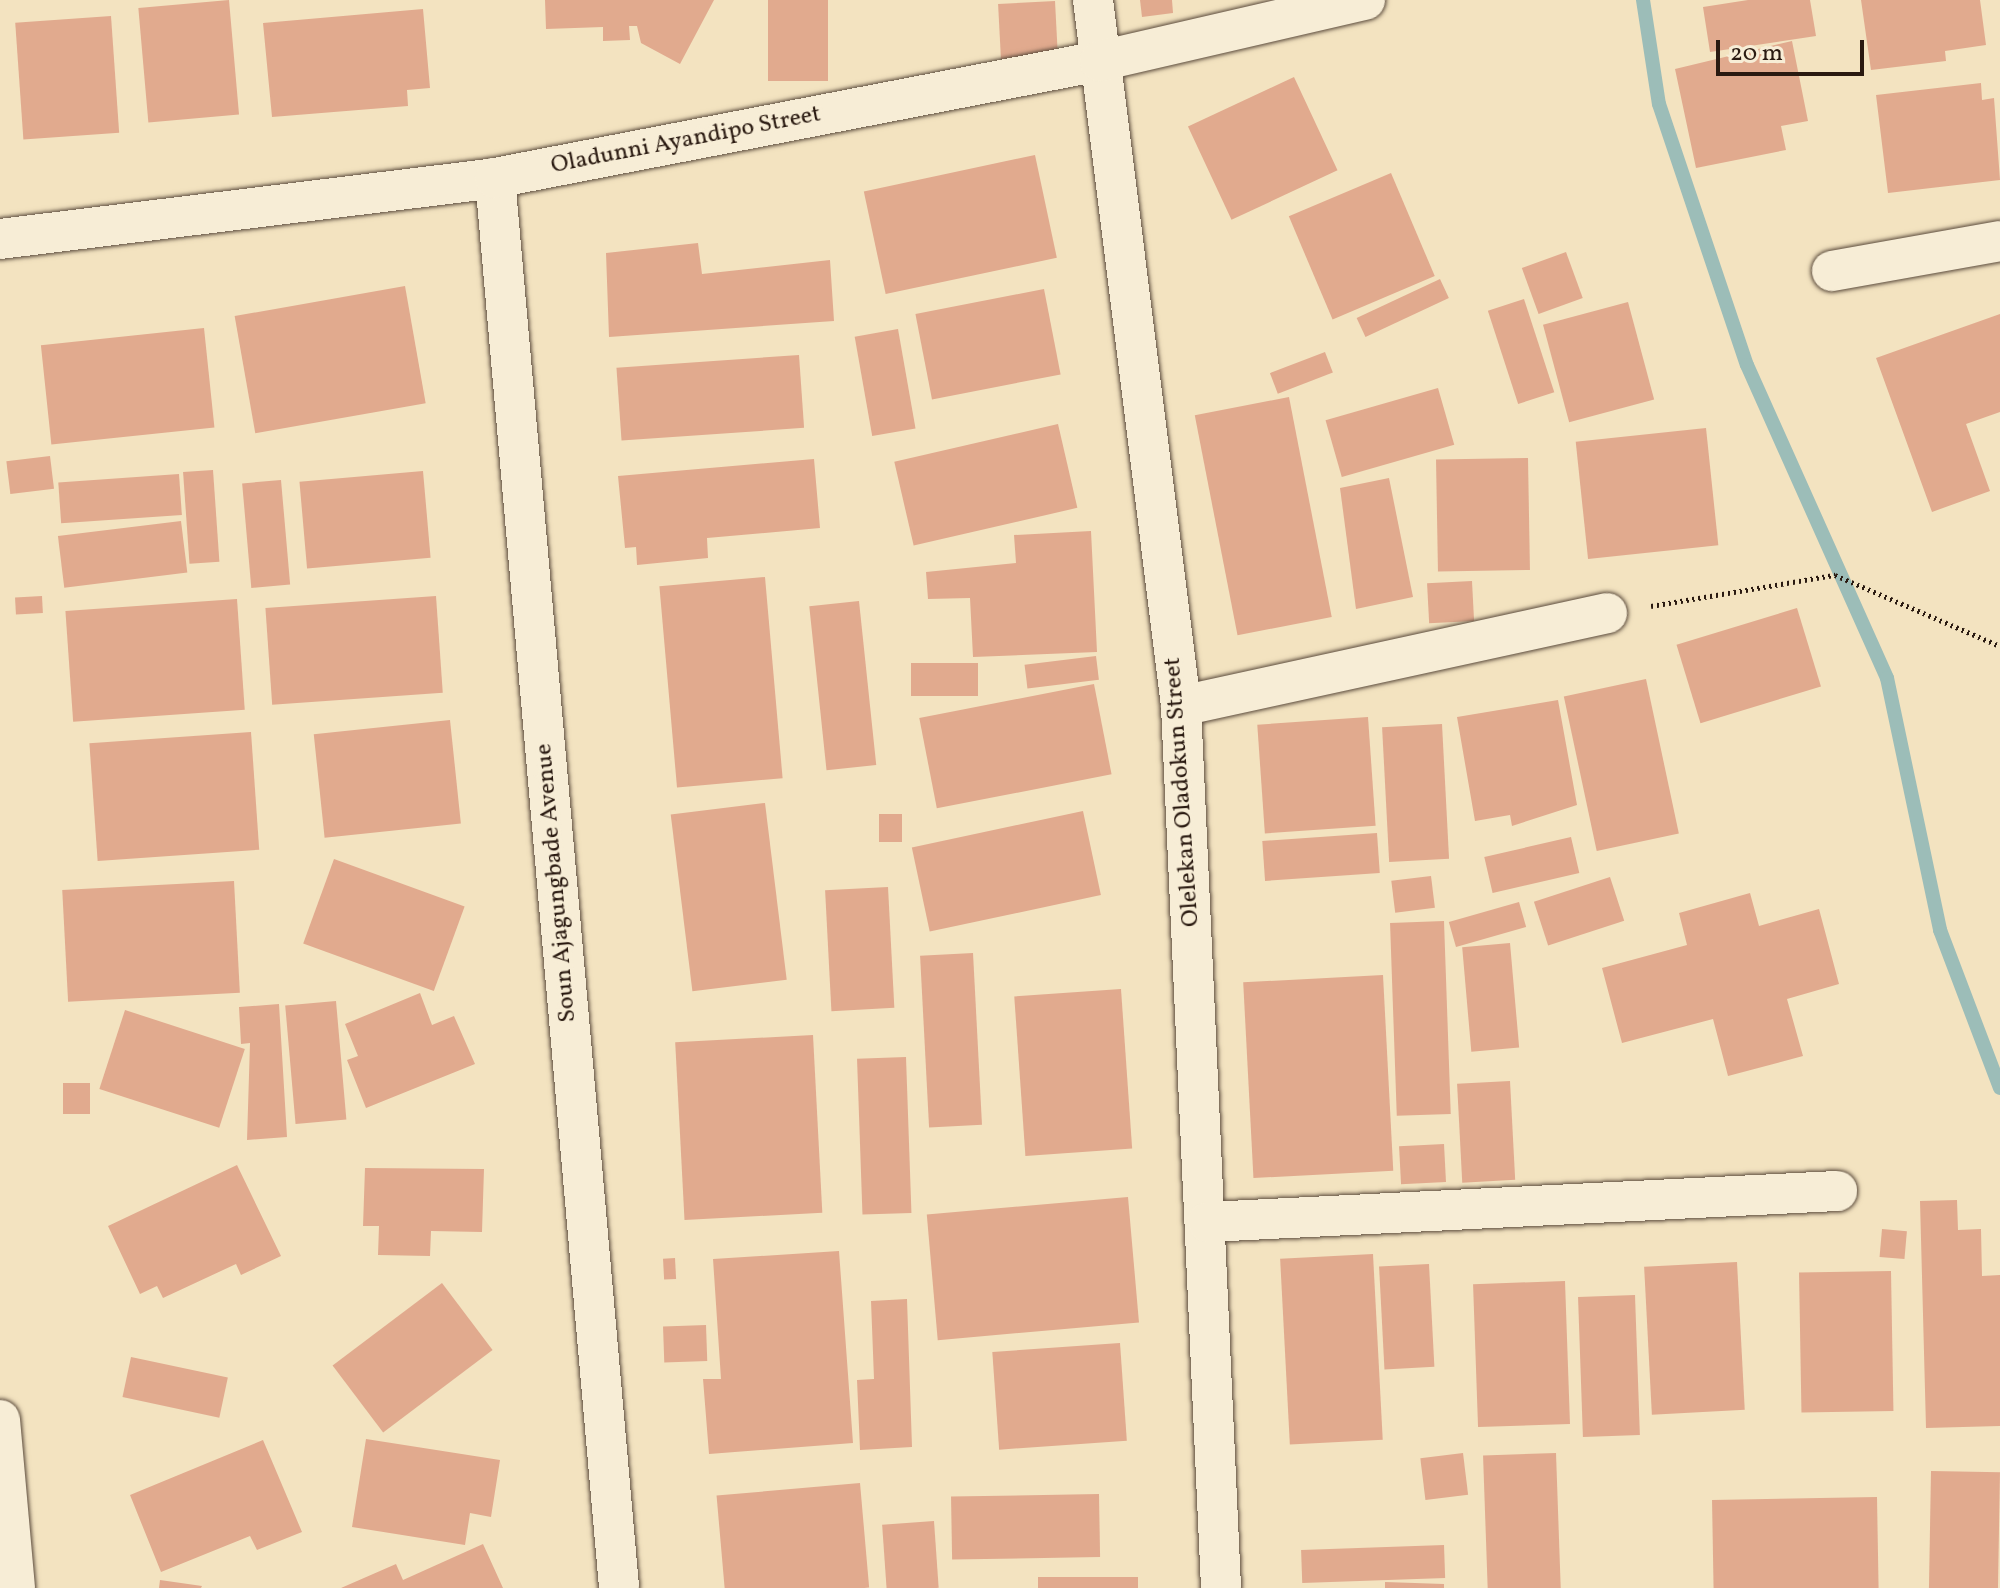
<!DOCTYPE html>
<style>
body{margin:0}
#map{position:relative;width:2000px;height:1588px;overflow:hidden;background:#f3e3c0;font-family:Vollkorn,serif}
div>[style]{position:absolute}
.stream>*{height:14px;margin:-7px;padding:0 7px;transform-origin:7px;border-radius:7px;background:#9cbdb8}
.building>*{inset:0;background:#e1aa8e;transform-origin:0 0}
.path>*{height:5px;margin-top:-2.5px;transform-origin:0;background:repeating-linear-gradient(90deg,#2a1a11 0 2px,transparent 0 6px)}
.roads{filter:drop-shadow(0 0 2px #5c4c3d) drop-shadow(0 0 2px #5c4c3d)}
.minor>*{height:40px;margin:-20px;padding:0 20px;transform-origin:20px;border-radius:20px;background:#f7edd6}
span{translate:-50% -50%;white-space:nowrap;text-align:center;line-height:1.15;-webkit-text-stroke:7px #f7edd6;paint-order:stroke}
.street-label{font-size:24px;color:#2a1a11}
.scale{position:absolute;left:1716px;top:40px;width:148px;height:36px;box-sizing:border-box;border:4px solid #2a1a11;border-top:0;padding-left:10px;font-size:24px;line-height:28px;white-space:nowrap;color:#2a1a11;-webkit-text-stroke:6px #f7edd6;paint-order:stroke}
</style>
<div id="map">
<div class="stream">
<i style="left:1643px;top:0;width:105px;rotate:81.3deg"></i>
<i style="left:1659px;top:104px;width:275px;rotate:71.4deg"></i>
<i style="left:1747px;top:365px;width:343px;rotate:65.9deg"></i>
<i style="left:1887px;top:678px;width:258px;rotate:78.1deg"></i>
<i style="left:1940px;top:930px;width:169px;rotate:69.2deg"></i>
</div>
<div class="building">
<i style="left:229px;top:0;width:115px;height:91px;rotate:85deg"></i>
<i style="clip-path:polygon(545px 0,714px 0,680px 64px,641px 43px,637px 26px,629px 26px,630px 40px,603px 41px,603px 27px,546px 29px)"></i>
<i style="left:768px;top:0;width:60px;height:81px"></i>
<i style="clip-path:polygon(1140px 0,1172px 0,1173px 13px,1142px 17px)"></i>
<i style="clip-path:polygon(1748px 0,1810px 0,1816px 36px,1710px 52px,1703px 7px)"></i>
<i style="clip-path:polygon(1861px 0,1980px 0,1986px 45px,1945px 51px,1946px 61px,1871px 70px)"></i>
<i style="left:1055px;top:1px;width:55px;height:57px;rotate:87deg"></i>
<i style="clip-path:polygon(423px 9px,430px 88px,407px 90px,408px 106px,272px 117px,263px 23px)"></i>
<i style="left:111px;top:16px;width:117px;height:96px;rotate:86deg"></i>
<i style="clip-path:polygon(1792px 41px,1808px 121px,1781px 126px,1786px 150px,1696px 168px,1675px 69px)"></i>
<i style="left:1294px;top:77px;width:103px;height:117px;rotate:65deg"></i>
<i style="clip-path:polygon(1981px 83px,1982px 100px,1994px 98px,2000px 180px,1888px 193px,1876px 95px)"></i>
<i style="left:1035px;top:155px;width:105px;height:175px;rotate:78deg"></i>
<i style="left:1391px;top:173px;width:112px;height:111px;rotate:67deg"></i>
<i style="clip-path:polygon(698px 243px,702px 274px,830px 260px,834px 321px,609px 337px,606px 253px)"></i>
<i style="left:1566px;top:252px;width:49px;height:47px;rotate:70deg"></i>
<i style="left:1440px;top:279px;width:21px;height:92px;rotate:65deg"></i>
<i style="left:405px;top:286px;width:119px;height:173px;rotate:80deg"></i>
<i style="left:1044px;top:289px;width:87px;height:131px;rotate:79deg"></i>
<i style="left:1524px;top:299px;width:98px;height:38px;rotate:72deg"></i>
<i style="left:1628px;top:302px;width:101px;height:88px;rotate:75deg"></i>
<i style="clip-path:polygon(2000px 314px,2000px 412px,1966px 424px,1990px 491px,1932px 512px,1876px 358px)"></i>
<i style="left:204px;top:328px;width:100px;height:164px;rotate:84deg"></i>
<i style="left:898px;top:329px;width:101px;height:44px;rotate:80deg"></i>
<i style="left:1325px;top:352px;width:22px;height:59px;rotate:69deg"></i>
<i style="left:799px;top:355px;width:73px;height:183px;rotate:86deg"></i>
<i style="left:1438px;top:388px;width:59px;height:117px;rotate:74deg"></i>
<i style="left:1289px;top:397px;width:224px;height:96px;rotate:79deg"></i>
<i style="left:1058px;top:424px;width:86px;height:168px;rotate:77deg"></i>
<i style="left:1706px;top:428px;width:118px;height:131px;rotate:84deg"></i>
<i style="left:50px;top:456px;width:33px;height:44px;rotate:83deg"></i>
<i style="left:1528px;top:458px;width:112px;height:92px;rotate:89deg"></i>
<i style="clip-path:polygon(814px 459px,820px 528px,707px 538px,708px 558px,637px 565px,636px 547px,625px 548px,618px 476px)"></i>
<i style="left:213px;top:470px;width:92px;height:30px;rotate:86deg"></i>
<i style="left:423px;top:471px;width:87px;height:124px;rotate:85deg"></i>
<i style="left:179px;top:474px;width:41px;height:121px;rotate:86deg"></i>
<i style="clip-path:polygon(1389px 478px,1413px 597px,1356px 609px,1340px 488px)"></i>
<i style="left:281px;top:480px;width:105px;height:39px;rotate:85deg"></i>
<i style="left:181px;top:521px;width:52px;height:124px;rotate:83deg"></i>
<i style="clip-path:polygon(1091px 531px,1097px 652px,973px 657px,970px 598px,928px 599px,926px 572px,1016px 563px,1014px 535px)"></i>
<i style="left:765px;top:577px;width:202px;height:106px;rotate:85deg"></i>
<i style="left:1472px;top:581px;width:40px;height:45px;rotate:87deg"></i>
<i style="left:42px;top:596px;width:17px;height:27px;rotate:87deg"></i>
<i style="left:436px;top:596px;width:97px;height:171px;rotate:86deg"></i>
<i style="left:237px;top:599px;width:111px;height:172px;rotate:86deg"></i>
<i style="left:859px;top:601px;width:165px;height:50px;rotate:84deg"></i>
<i style="left:1797px;top:608px;width:82px;height:126px;rotate:73deg"></i>
<i style="left:1096px;top:656px;width:24px;height:72px;rotate:83deg"></i>
<i style="left:978px;top:663px;width:33px;height:67px;rotate:90deg"></i>
<i style="left:1646px;top:679px;width:158px;height:84px;rotate:78deg"></i>
<i style="left:1094px;top:684px;width:92px;height:178px;rotate:79deg"></i>
<i style="clip-path:polygon(1558px 700px,1577px 805px,1512px 826px,1510px 815px,1475px 821px,1457px 717px)"></i>
<i style="left:1368px;top:717px;width:109px;height:111px;rotate:86deg"></i>
<i style="left:450px;top:720px;width:104px;height:137px;rotate:84deg"></i>
<i style="left:1442px;top:724px;width:135px;height:60px;rotate:87deg"></i>
<i style="left:251px;top:732px;width:118px;height:162px;rotate:86deg"></i>
<i style="left:765px;top:803px;width:178px;height:95px;rotate:83deg"></i>
<i style="left:1083px;top:811px;width:86px;height:175px;rotate:78deg"></i>
<i style="left:879px;top:814px;width:23px;height:28px"></i>
<i style="left:1377px;top:833px;width:40px;height:115px;rotate:86deg"></i>
<i style="left:1571px;top:837px;width:37px;height:89px;rotate:77deg"></i>
<i style="left:334px;top:859px;width:139px;height:90px;rotate:20deg"></i>
<i style="left:1431px;top:876px;width:32px;height:40px;rotate:83deg"></i>
<i style="left:1610px;top:877px;width:46px;height:80px;rotate:72deg"></i>
<i style="left:234px;top:881px;width:112px;height:172px;rotate:87deg"></i>
<i style="left:888px;top:887px;width:121px;height:63px;rotate:87deg"></i>
<i style="clip-path:polygon(1750px 893px,1759px 926px,1819px 909px,1839px 984px,1787px 999px,1803px 1056px,1728px 1076px,1713px 1019px,1622px 1043px,1602px 968px,1687px 945px,1679px 913px)"></i>
<i style="left:1519px;top:902px;width:26px;height:73px;rotate:74deg"></i>
<i style="left:1444px;top:921px;width:193px;height:54px;rotate:88deg"></i>
<i style="left:1510px;top:943px;width:105px;height:48px;rotate:85deg"></i>
<i style="left:973px;top:953px;width:172px;height:53px;rotate:87deg"></i>
<i style="left:1383px;top:975px;width:196px;height:140px;rotate:87deg"></i>
<i style="left:1121px;top:989px;width:160px;height:107px;rotate:86deg"></i>
<i style="clip-path:polygon(420px 993px,432px 1025px,454px 1016px,475px 1064px,366px 1108px,347px 1060px,358px 1056px,345px 1024px)"></i>
<i style="left:336px;top:1001px;width:119px;height:51px;rotate:85deg"></i>
<i style="clip-path:polygon(279px 1004px,287px 1137px,247px 1140px,250px 1043px,241px 1044px,239px 1007px)"></i>
<i style="left:125px;top:1010px;width:126px;height:83px;rotate:18deg"></i>
<i style="left:813px;top:1035px;width:178px;height:138px;rotate:87deg"></i>
<i style="left:906px;top:1057px;width:156px;height:49px;rotate:88deg"></i>
<i style="left:1510px;top:1081px;width:99px;height:53px;rotate:87deg"></i>
<i style="left:63px;top:1083px;width:27px;height:31px"></i>
<i style="left:1444px;top:1144px;width:38px;height:45px;rotate:87deg"></i>
<i style="clip-path:polygon(237px 1165px,281px 1256px,241px 1275px,236px 1264px,163px 1298px,157px 1286px,140px 1294px,108px 1226px)"></i>
<i style="clip-path:polygon(365px 1168px,484px 1169px,482px 1232px,431px 1231px,430px 1256px,378px 1255px,379px 1226px,363px 1226px)"></i>
<i style="left:1128px;top:1197px;width:126px;height:202px;rotate:85deg"></i>
<i style="clip-path:polygon(1957px 1200px,1958px 1230px,1981px 1229px,1982px 1276px,2000px 1275px,2000px 1426px,1926px 1428px,1920px 1201px)"></i>
<i style="left:1882px;top:1229px;width:25px;height:28px;rotate:5deg"></i>
<i style="clip-path:polygon(839px 1251px,853px 1443px,709px 1454px,703px 1379px,721px 1379px,713px 1259px)"></i>
<i style="left:1373px;top:1254px;width:186px;height:93px;rotate:87deg"></i>
<i style="left:675px;top:1258px;width:21px;height:12px;rotate:87deg"></i>
<i style="left:1737px;top:1262px;width:148px;height:93px;rotate:87deg"></i>
<i style="left:1429px;top:1264px;width:103px;height:50px;rotate:87deg"></i>
<i style="left:1891px;top:1271px;width:140px;height:92px;rotate:89deg"></i>
<i style="left:1565px;top:1281px;width:143px;height:92px;rotate:88deg"></i>
<i style="left:442px;top:1283px;width:84px;height:137px;rotate:53deg"></i>
<i style="left:1635px;top:1295px;width:140px;height:57px;rotate:88deg"></i>
<i style="clip-path:polygon(907px 1299px,912px 1447px,860px 1450px,857px 1380px,874px 1379px,871px 1301px)"></i>
<i style="left:706px;top:1325px;width:36px;height:43px;rotate:88deg"></i>
<i style="left:1120px;top:1343px;width:98px;height:128px;rotate:86deg"></i>
<i style="left:131px;top:1357px;width:99px;height:41px;rotate:12deg"></i>
<i style="clip-path:polygon(366px 1439px,500px 1460px,491px 1517px,470px 1513px,465px 1545px,352px 1527px)"></i>
<i style="clip-path:polygon(263px 1440px,302px 1532px,257px 1550px,250px 1536px,161px 1572px,130px 1495px)"></i>
<i style="left:1463px;top:1453px;width:42px;height:43px;rotate:83deg"></i>
<i style="left:1556px;top:1453px;width:135px;height:73px;rotate:88deg"></i>
<i style="left:1931px;top:1471px;width:69px;height:117px;rotate:1deg"></i>
<i style="left:860px;top:1483px;width:105px;height:144px;rotate:85deg"></i>
<i style="left:1099px;top:1494px;width:63px;height:148px;rotate:89deg"></i>
<i style="left:1877px;top:1497px;width:91px;height:165px;rotate:89deg"></i>
<i style="left:934px;top:1521px;width:67px;height:52px;rotate:86deg"></i>
<i style="clip-path:polygon(483px 1544px,503px 1588px,341px 1588px,396px 1564px,403px 1580px)"></i>
<i style="left:1444px;top:1545px;width:33px;height:143px;rotate:88deg"></i>
<i style="left:1038px;top:1577px;width:100px;height:11px"></i>
<i style="clip-path:polygon(160px 1580px,202px 1586px,201px 1588px,159px 1588px)"></i>
<i style="clip-path:polygon(1385px 1582px,1444px 1584px,1444px 1588px,1385px 1588px)"></i>
</div>
<div class="path">
<i style="left:1651px;top:606px;width:187px;rotate:-9.6deg"></i>
<i style="left:1835px;top:575px;width:180px;rotate:23.3deg"></i>
</div>
<div class="roads">
<div class="minor">
<i style="left:1093px;top:0;width:711px;rotate:82.89deg"></i>
<i style="left:1181px;top:706px;width:883px;rotate:87.4deg"></i>
<i style="left:495px;top:178px;width:1415px;rotate:84.97deg"></i>
<i style="left:0;top:239px;width:499px;rotate:-7deg"></i>
<i style="left:495px;top:178px;width:616px;rotate:-10.95deg"></i>
<i style="left:1100px;top:61px;width:272px;rotate:-13deg"></i>
<i style="left:1832px;top:271px;width:171px;rotate:-10.1deg"></i>
<i style="left:1181px;top:706px;width:436px;rotate:-12.3deg"></i>
<i style="left:1208px;top:1222px;width:630px;rotate:-2.82deg"></i>
<i style="left:0;top:1420px;width:169px;rotate:84.9deg"></i>
</div>
</div>
<div class="street-label">
<span style="left:686px;top:141px;rotate:-11deg">Oladunni Ayandipo Street</span>
<span style="left:1183px;top:792px;rotate:-94deg">Olelekan Oladokun Street</span>
<span style="left:557px;top:883px;rotate:-95deg">Soun Ajagungbade Avenue</span>
</div>
<div class="scale">20 m</div>
</div>
